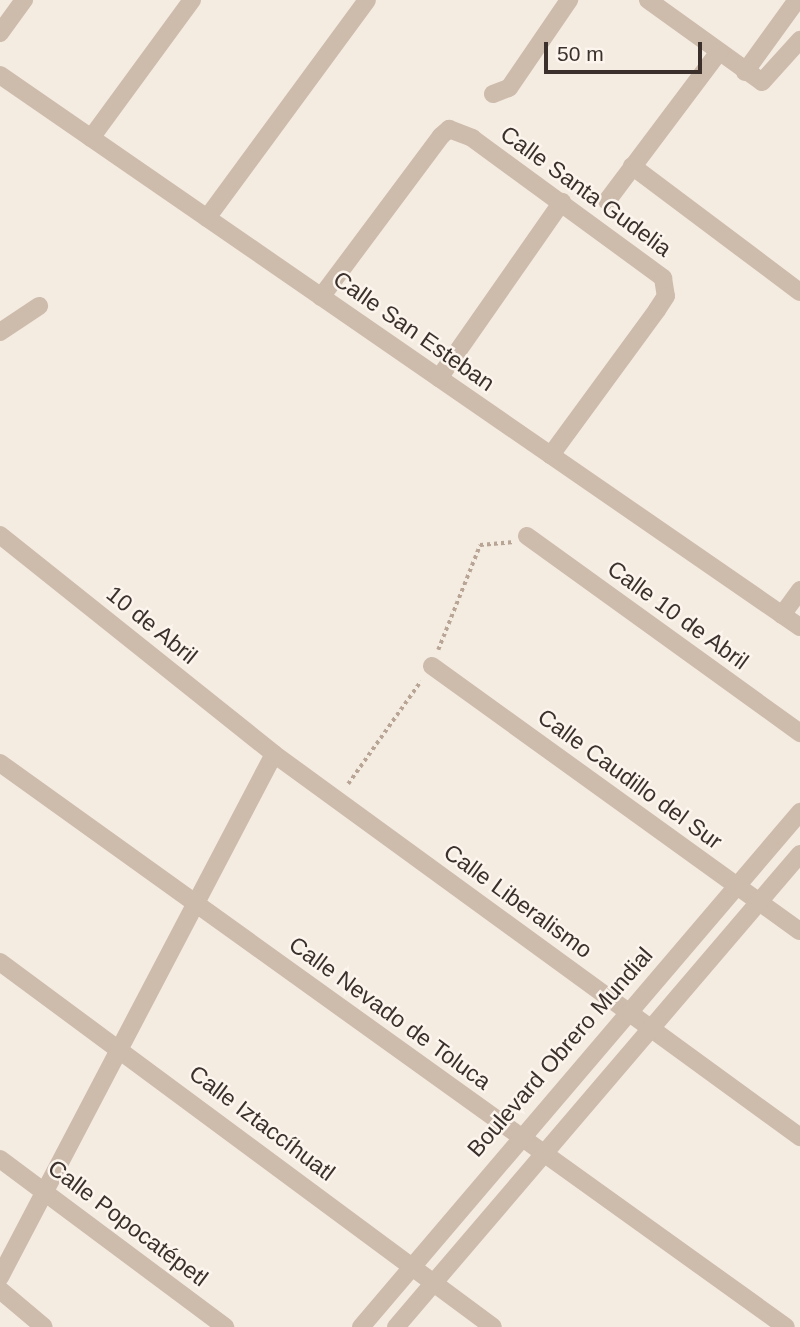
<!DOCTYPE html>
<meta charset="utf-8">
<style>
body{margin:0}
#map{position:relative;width:800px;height:1327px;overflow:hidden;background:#f4ebe1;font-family:Arial,sans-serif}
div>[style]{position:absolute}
.path>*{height:3.5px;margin-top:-1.75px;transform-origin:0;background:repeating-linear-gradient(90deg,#b9a596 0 3.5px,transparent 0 7px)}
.minor>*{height:18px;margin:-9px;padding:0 9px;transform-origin:9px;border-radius:9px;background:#cdbbac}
span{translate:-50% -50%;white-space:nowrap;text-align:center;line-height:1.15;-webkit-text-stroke:5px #fbf5ee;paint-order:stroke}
.street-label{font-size:23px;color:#3b302b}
.scale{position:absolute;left:544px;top:42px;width:158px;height:32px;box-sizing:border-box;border:4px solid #3b302b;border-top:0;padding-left:9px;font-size:21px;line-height:24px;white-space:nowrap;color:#3b302b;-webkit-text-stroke:5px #fbf5ee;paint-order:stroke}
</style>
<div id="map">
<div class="path">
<i style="left:438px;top:650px;width:113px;rotate:-68.2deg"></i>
<i style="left:480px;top:545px;width:32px;rotate:-5deg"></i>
<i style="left:348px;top:784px;width:126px;rotate:-54.7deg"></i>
</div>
<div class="minor">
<i style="left:648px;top:0;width:140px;rotate:35.7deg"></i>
<i style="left:762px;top:82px;width:57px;rotate:-47.9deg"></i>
<i style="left:0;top:33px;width:41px;rotate:-54deg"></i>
<i style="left:745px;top:72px;width:89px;rotate:-54.2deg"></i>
<i style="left:0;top:75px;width:972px;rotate:34.61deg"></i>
<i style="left:493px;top:94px;width:17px;rotate:-21deg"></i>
<i style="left:509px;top:88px;width:107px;rotate:-55.7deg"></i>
<i style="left:91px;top:138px;width:171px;rotate:-53.8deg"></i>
<i style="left:632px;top:166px;width:210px;rotate:36.9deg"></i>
<i style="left:607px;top:201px;width:186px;rotate:-53.1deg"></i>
<i style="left:207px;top:218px;width:270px;rotate:-53.7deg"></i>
<i style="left:321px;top:297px;width:201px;rotate:-53.3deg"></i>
<i style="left:441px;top:136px;width:11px;rotate:-41deg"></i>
<i style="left:449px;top:129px;width:25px;rotate:21deg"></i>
<i style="left:472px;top:138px;width:237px;rotate:36.2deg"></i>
<i style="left:663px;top:278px;width:18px;rotate:81deg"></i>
<i style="left:666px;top:296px;width:17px;rotate:123deg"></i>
<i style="left:657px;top:310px;width:180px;rotate:126.2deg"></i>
<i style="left:0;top:332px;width:47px;rotate:-33.7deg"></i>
<i style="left:439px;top:378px;width:215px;rotate:-55.1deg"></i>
<i style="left:0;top:535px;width:351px;rotate:38.6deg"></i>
<i style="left:274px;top:754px;width:651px;rotate:36.06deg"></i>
<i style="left:527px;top:536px;width:337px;rotate:35.8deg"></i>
<i style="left:782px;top:615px;width:31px;rotate:-54deg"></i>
<i style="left:432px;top:666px;width:453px;rotate:35.8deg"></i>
<i style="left:0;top:763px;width:967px;rotate:35.66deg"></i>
<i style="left:0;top:962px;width:613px;rotate:36.51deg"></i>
<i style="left:0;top:1159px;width:281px;rotate:36.7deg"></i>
<i style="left:0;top:1277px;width:590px;rotate:-62.35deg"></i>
<i style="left:0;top:1290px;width:57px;rotate:40.1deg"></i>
<i style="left:361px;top:1327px;width:677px;rotate:-49.55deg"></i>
<i style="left:396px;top:1327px;width:622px;rotate:-49.5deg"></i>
</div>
<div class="street-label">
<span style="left:586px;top:191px;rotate:36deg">Calle Santa Gudelia</span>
<span style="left:414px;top:331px;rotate:35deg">Calle San Esteban</span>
<span style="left:678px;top:615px;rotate:36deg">Calle 10 de Abril</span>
<span style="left:152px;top:625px;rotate:39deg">10 de Abril</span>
<span style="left:630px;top:779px;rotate:36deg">Calle Caudillo del Sur</span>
<span style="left:518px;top:901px;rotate:36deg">Calle Liberalismo</span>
<span style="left:390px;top:1013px;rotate:36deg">Calle Nevado de Toluca</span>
<span style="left:560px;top:1052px;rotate:-49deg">Boulevard Obrero Mundial</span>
<span style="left:262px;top:1123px;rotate:37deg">Calle Iztaccíhuatl</span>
<span style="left:128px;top:1223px;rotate:37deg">Calle Popocatépetl</span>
</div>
<div class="scale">50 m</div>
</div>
